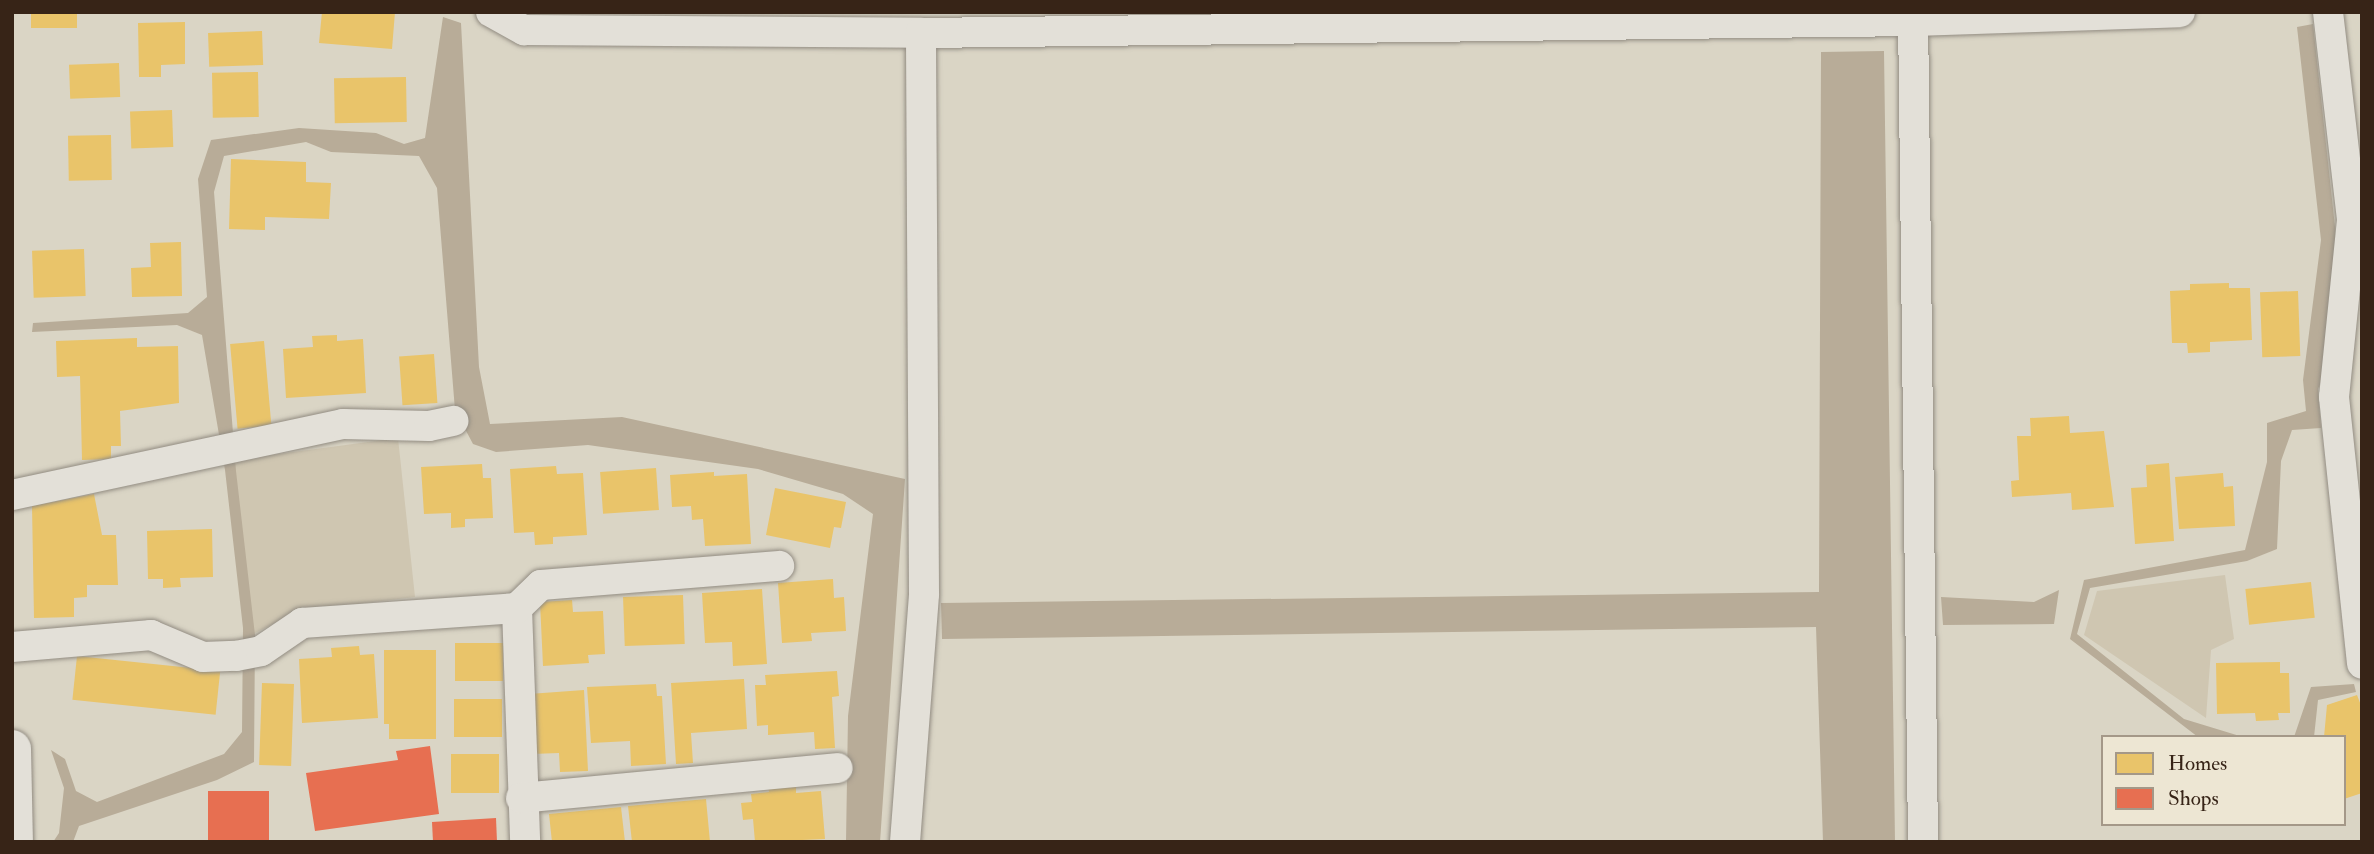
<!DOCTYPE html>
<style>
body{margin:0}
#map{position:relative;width:2374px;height:854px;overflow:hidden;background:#dad5c5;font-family:"IM FELL Double Pica",serif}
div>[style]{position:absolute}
.green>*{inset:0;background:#cfc6b1}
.water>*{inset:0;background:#b8ac98}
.homes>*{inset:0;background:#e9c46a;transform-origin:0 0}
.shops>*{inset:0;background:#e76f51;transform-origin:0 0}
.roads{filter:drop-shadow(0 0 2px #928c82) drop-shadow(0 0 2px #928c82)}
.minor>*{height:30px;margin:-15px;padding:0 15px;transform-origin:15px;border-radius:15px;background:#e3e0d8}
.secondary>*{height:38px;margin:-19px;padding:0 19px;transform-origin:19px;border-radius:19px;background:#e3e0d8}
span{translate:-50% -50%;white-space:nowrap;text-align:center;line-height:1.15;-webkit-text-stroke:7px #ede6d3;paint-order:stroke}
.frame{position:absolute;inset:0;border:14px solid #372417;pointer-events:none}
.legend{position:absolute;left:2101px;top:735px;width:245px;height:91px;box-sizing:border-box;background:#ede6d3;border:2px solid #a49888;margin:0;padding:9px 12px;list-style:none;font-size:21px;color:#372417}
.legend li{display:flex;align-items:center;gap:14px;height:35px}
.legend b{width:35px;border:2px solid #a49888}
</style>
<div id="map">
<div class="green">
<i style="clip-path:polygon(398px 438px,415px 597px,299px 611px,251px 635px,227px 461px)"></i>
<i style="clip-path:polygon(2225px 575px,2234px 639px,2211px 650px,2206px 718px,2084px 635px,2097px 591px)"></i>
</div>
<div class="water">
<i style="clip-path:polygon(443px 17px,461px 23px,479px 367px,490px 424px,622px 417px,905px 479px,880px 842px,846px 842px,848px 716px,873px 514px,843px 494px,758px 469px,588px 445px,496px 452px,473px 444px,455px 410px,437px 188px,419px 156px,331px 152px,306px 142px,224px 156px,214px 192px,236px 471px,255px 635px,254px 762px,217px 780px,79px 826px,73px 842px,53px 842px,59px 833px,64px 788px,51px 750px,65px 759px,76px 791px,97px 802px,224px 754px,242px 732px,243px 628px,225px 470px,202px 335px,177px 325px,32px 332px,33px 323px,188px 313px,207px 297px,198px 179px,211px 140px,299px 128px,376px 133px,404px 144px,425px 138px)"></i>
<i style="clip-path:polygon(2313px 24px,2336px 236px,2327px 368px,2318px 389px,2321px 428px,2292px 430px,2281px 461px,2277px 549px,2247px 561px,2090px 588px,2077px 634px,2184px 719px,2243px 737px,2198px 737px,2070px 639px,2084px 580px,2245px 550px,2267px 462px,2267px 423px,2306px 411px,2303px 380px,2321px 240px,2297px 27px)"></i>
<i style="clip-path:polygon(1884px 51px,1895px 842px,1823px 842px,1816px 627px,942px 639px,941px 603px,1819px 592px,1821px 52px)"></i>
<i style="clip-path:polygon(2059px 590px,2054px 624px,1943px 625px,1941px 597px,2034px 602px)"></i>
<i style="clip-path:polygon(2354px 684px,2356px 692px,2318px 700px,2314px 737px,2294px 737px,2311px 687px)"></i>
</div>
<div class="homes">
<i style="left:31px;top:12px;width:46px;height:16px"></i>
<i style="clip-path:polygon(322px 12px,395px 12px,392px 49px,319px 43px)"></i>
<i style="clip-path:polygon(185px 22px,185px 64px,161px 65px,161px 77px,139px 77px,138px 23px)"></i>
<i style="left:262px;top:31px;width:34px;height:54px;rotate:88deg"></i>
<i style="left:119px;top:63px;width:34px;height:50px;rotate:88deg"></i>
<i style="left:258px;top:72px;width:45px;height:46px;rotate:89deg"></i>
<i style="left:406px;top:77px;width:45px;height:72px;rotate:89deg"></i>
<i style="left:172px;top:110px;width:37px;height:42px;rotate:88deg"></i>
<i style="left:111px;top:135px;width:45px;height:43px;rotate:89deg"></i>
<i style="clip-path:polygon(231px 159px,306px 162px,306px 182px,331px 183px,329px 219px,265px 217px,265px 230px,229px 229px)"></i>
<i style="clip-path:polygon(181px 242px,182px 296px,132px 297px,131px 268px,151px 267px,150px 243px)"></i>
<i style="left:84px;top:249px;width:47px;height:52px;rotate:88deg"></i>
<i style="clip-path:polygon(2229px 283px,2229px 288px,2250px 288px,2252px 340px,2210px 342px,2210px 352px,2188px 353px,2187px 343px,2172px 343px,2170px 291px,2190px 290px,2190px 284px)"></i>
<i style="left:2298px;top:291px;width:65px;height:38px;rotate:88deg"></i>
<i style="clip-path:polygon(337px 335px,337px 341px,363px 339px,366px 393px,286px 398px,283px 349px,313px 347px,312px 336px)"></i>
<i style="clip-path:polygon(137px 338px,137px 347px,178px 346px,179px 403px,120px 411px,121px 446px,111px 446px,111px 459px,82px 460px,80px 376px,57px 377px,56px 341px)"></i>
<i style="left:264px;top:341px;width:85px;height:34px;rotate:85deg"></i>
<i style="left:434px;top:354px;width:49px;height:35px;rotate:86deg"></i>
<i style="clip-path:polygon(2069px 416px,2070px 433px,2104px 431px,2114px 507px,2072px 510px,2071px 493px,2012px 497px,2011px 481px,2019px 480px,2017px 436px,2031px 436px,2030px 418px)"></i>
<i style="clip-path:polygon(2169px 463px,2174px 541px,2135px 544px,2131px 488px,2147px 487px,2146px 465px)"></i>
<i style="clip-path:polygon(482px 464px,483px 478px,491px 478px,493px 518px,465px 519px,465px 527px,451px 528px,451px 513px,424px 514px,421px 467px)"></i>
<i style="clip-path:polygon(556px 466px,557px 474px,583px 473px,587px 535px,553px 537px,553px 544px,535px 545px,534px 532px,514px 533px,510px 469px)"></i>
<i style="left:656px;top:468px;width:42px;height:56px;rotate:86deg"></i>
<i style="clip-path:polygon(714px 472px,714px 476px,747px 474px,751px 544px,705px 546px,703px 519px,692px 520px,691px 506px,672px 507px,670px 475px)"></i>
<i style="clip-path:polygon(2223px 473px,2224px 487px,2233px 486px,2235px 526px,2179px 529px,2175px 477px)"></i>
<i style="clip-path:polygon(775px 488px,846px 502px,841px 528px,834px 527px,830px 548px,766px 535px)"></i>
<i style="clip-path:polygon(94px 494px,102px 535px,116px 535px,118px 585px,87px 585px,87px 597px,74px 598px,74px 617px,34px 618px,32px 506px)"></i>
<i style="clip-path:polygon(212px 529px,213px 577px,180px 578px,181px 587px,163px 588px,163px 579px,148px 579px,147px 531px)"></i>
<i style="clip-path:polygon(833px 579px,834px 598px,844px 597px,846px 631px,811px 633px,812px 641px,782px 643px,778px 583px)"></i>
<i style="left:2311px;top:582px;width:36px;height:66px;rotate:84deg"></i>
<i style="clip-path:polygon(762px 589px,767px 664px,733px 666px,732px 642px,705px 643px,702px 593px)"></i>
<i style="left:683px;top:595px;width:49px;height:60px;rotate:88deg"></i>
<i style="clip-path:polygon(572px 600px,573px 612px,603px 611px,605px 654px,588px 655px,589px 663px,543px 666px,540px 602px)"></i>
<i style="left:455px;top:643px;width:48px;height:38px"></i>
<i style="clip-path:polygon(359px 646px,360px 655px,374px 654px,378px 718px,302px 723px,299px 659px,332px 657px,331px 648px)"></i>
<i style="clip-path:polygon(384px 650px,436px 650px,436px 739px,389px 739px,389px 724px,384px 724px)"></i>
<i style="left:77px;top:656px;width:144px;height:44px;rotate:6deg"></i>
<i style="clip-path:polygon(2280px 662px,2280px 673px,2289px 673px,2290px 713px,2278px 713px,2279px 720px,2256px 721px,2255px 713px,2217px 714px,2216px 663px)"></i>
<i style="clip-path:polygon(837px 671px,839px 696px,832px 697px,835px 748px,815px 749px,814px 732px,768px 735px,768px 725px,757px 726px,755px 685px,766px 685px,765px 675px)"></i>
<i style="clip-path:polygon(744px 679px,747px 729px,691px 733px,693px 763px,676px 764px,671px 683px)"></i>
<i style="left:262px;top:683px;width:32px;height:82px;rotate:2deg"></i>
<i style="clip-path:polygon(656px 684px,657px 696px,662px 696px,666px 764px,631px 766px,630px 741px,591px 743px,587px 687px)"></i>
<i style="clip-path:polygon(584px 690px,588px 771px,560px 772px,559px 753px,532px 754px,529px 694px)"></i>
<i style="clip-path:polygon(2357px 695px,2362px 708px,2362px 793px,2344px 799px,2344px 737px,2324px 737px,2327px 705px)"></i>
<i style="left:454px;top:699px;width:48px;height:38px"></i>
<i style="left:451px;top:754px;width:48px;height:39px"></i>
<i style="clip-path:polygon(796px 783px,796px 793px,821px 791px,825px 839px,755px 842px,753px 819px,743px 820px,741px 803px,752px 802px,751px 794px,769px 792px,768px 786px)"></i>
<i style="clip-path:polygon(706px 799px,710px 842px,632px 842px,628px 806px)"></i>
<i style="clip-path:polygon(621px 807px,625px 842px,552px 842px,549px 814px)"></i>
</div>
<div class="shops">
<i style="clip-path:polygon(430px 746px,439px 814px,315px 831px,306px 773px,398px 760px,396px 751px)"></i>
<i style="left:208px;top:791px;width:61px;height:51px"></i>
<i style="clip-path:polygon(496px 818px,497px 842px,433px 842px,432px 822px)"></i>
</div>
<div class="roads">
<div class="minor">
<i style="left:491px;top:12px;width:38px;rotate:29deg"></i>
<i style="left:524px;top:30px;width:397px;rotate:0.4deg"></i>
<i style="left:921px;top:33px;width:993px;rotate:-0.69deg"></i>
<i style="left:1914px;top:21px;width:266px;rotate:-1.9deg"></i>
<i style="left:1913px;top:12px;width:830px;rotate:89.31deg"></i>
<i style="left:2328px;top:12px;width:209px;rotate:83.4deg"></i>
<i style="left:2352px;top:220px;width:10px"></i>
<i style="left:2352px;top:220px;width:178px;rotate:95.8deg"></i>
<i style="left:2334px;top:397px;width:268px;rotate:84deg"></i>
<i style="left:12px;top:495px;width:339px;rotate:-12.1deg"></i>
<i style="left:343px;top:424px;width:86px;rotate:1.3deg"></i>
<i style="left:429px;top:426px;width:25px;rotate:-12deg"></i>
<i style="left:517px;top:608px;width:234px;rotate:88deg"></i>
<i style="left:12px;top:647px;width:140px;rotate:-4.9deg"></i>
<i style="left:151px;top:635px;width:56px;rotate:22.9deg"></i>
<i style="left:203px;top:657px;width:33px;rotate:-2deg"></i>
<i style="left:236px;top:656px;width:25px;rotate:-11deg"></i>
<i style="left:261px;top:651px;width:50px;rotate:-34.3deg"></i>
<i style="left:302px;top:623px;width:216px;rotate:-4deg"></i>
<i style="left:517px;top:608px;width:33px;rotate:-44deg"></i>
<i style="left:541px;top:585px;width:239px;rotate:-4.6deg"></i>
<i style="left:521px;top:798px;width:318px;rotate:-5.4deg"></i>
<i style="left:905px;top:842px;width:249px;rotate:-85.6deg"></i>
<i style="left:924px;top:594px;width:561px;rotate:-90.31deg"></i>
</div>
<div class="secondary">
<i style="left:12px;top:749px;width:93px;rotate:88.8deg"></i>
</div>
</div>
<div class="frame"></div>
<ul class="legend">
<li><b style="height:19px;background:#e9c46a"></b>Homes</li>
<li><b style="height:19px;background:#e76f51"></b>Shops</li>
</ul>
</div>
